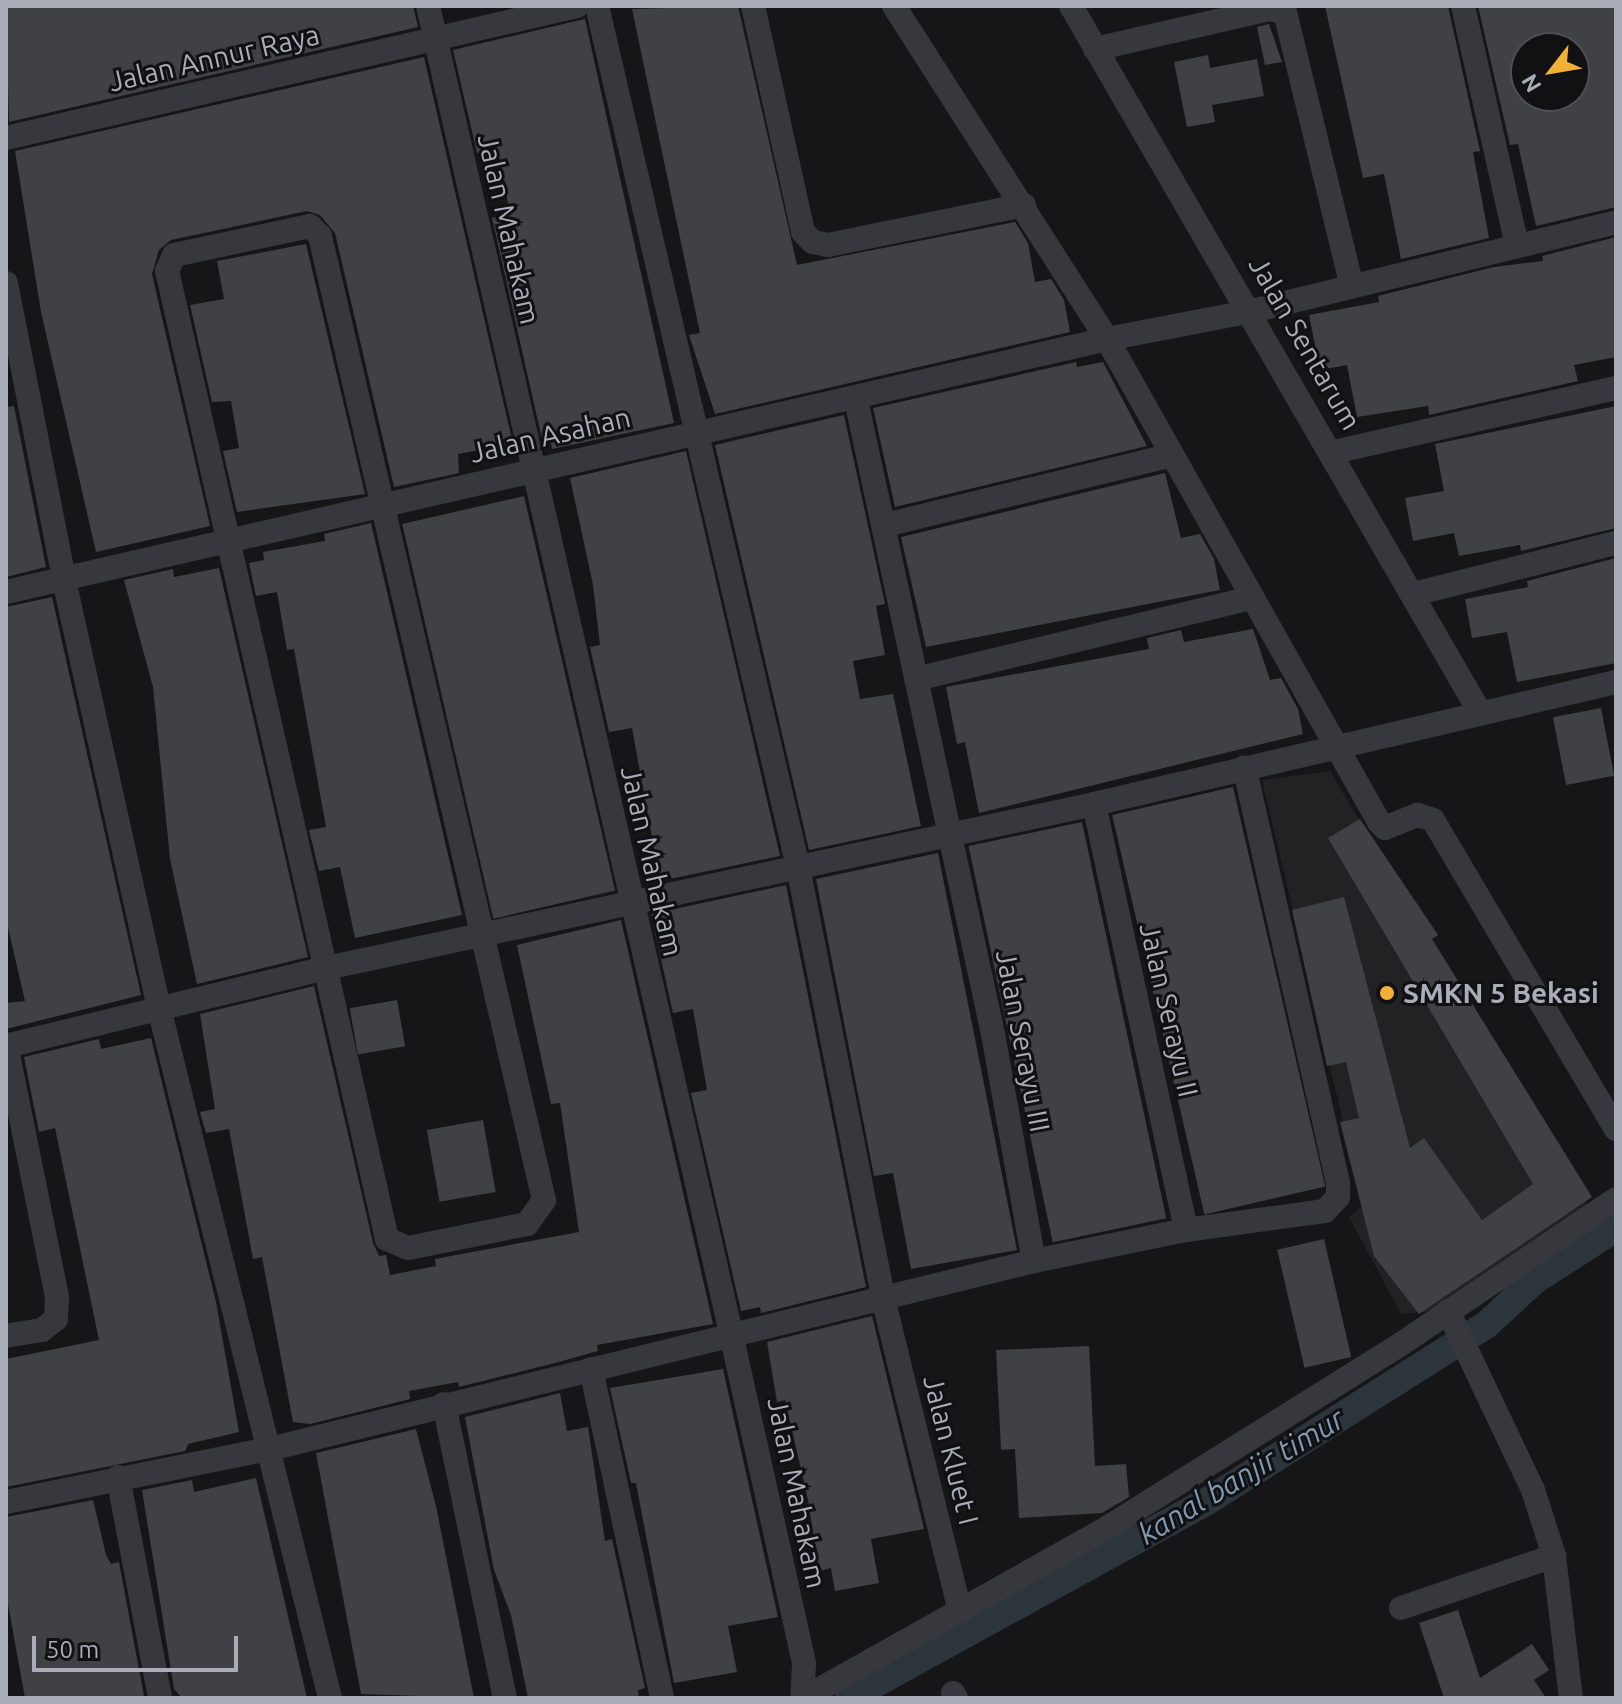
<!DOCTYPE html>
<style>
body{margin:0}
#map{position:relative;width:1622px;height:1704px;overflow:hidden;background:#161618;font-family:Ubuntu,sans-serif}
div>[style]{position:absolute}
.built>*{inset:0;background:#222225}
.canal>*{height:28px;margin:-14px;padding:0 14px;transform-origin:14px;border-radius:14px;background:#2c353c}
.building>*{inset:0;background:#404145;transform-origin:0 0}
.minor>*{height:24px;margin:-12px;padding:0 12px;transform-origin:12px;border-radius:12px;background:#37383d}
.dots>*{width:22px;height:22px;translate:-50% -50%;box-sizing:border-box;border:4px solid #111113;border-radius:50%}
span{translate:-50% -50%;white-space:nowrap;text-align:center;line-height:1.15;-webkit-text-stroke:6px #111113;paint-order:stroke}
.street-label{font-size:28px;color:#a8adb8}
.poi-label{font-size:28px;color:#a8adb8;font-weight:700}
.left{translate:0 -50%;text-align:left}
.water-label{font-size:30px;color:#7f9bb3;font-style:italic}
.frame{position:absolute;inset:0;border:8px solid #a8adb8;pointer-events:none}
.north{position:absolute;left:1510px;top:32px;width:80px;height:80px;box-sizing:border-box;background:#111113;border:2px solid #4d4f55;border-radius:50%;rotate:239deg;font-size:22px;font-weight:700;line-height:32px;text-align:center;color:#a8adb8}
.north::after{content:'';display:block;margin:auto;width:28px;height:36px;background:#f2b134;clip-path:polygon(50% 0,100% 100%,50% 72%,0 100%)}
.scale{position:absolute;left:32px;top:1636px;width:206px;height:36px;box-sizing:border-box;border:4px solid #a8adb8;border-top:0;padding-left:10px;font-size:24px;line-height:28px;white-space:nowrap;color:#a8adb8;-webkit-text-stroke:6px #111113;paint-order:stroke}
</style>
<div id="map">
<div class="built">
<i style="clip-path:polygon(1330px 771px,1590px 1209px,1443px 1310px,1401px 1314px,1349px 1217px,1363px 1205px,1262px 780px)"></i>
</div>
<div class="canal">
<i style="left:849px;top:1698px;width:407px;rotate:-28.8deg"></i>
<i style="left:1206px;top:1502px;width:331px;rotate:-32.3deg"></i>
<i style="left:1486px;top:1325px;width:67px;rotate:-42.6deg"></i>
<i style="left:1535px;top:1280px;width:96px;rotate:-32.7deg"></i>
</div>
<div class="building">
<i style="clip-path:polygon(6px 6px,413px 6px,418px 27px,9px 122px)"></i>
<i style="clip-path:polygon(738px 6px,797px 265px,1015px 222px,1028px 243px,1035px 282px,1051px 279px,1064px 300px,1070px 332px,715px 414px,689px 335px,700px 333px,632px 9px)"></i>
<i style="clip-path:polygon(1325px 6px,1448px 6px,1480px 151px,1473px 152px,1489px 238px,1401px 259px,1384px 174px,1363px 178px)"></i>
<i style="clip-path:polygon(evenodd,1478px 6px,1614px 6px,1616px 207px,1536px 226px,1518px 144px,1510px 145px,1478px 6px,1526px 48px,1574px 48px,1574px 96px,1526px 96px,1526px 48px)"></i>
<i style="clip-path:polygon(585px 19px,674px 423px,552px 449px,550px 437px,542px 439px,492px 218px,510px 215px,498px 149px,477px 153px,453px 50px)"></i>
<i style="clip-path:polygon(1269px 24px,1282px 62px,1265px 65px,1257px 27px)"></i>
<i style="clip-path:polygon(1208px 55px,1210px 68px,1257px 59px,1264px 96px,1212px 105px,1215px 122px,1187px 127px,1174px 62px)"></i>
<i style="clip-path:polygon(424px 57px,513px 444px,458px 454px,459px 473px,394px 487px,335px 233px,320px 215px,307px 211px,171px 240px,159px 250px,152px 274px,210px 526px,96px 552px,41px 312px,15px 151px)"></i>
<i style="clip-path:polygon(1616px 237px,1616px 357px,1574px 365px,1578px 381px,1429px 415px,1428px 406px,1357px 417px,1347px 365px,1320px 370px,1309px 315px,1379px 302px,1378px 296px,1494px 267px,1543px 261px,1542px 256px)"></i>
<i style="clip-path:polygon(306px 244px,365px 494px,237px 512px,223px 451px,239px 448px,231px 401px,212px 402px,190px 305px,224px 299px,217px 261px)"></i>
<i style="clip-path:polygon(1076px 362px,1077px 367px,1103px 362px,1147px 446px,895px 507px,873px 408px)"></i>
<i style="clip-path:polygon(14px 406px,46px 567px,6px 577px,6px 407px)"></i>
<i style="clip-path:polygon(1616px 406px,1616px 528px,1521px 551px,1520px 545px,1459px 556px,1454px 533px,1413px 541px,1405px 498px,1444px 491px,1435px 444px)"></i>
<i style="clip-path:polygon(844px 415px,885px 604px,876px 606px,885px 655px,853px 661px,860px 699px,893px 694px,921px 826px,809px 850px,715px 445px)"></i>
<i style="clip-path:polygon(686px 451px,780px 856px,660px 881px,632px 728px,609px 732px,590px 647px,600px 645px,593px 585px,570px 478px)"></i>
<i style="clip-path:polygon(1165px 473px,1181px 538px,1200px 534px,1214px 559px,1220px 590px,926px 647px,901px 537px)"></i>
<i style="left:524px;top:496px;width:405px;height:125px;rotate:77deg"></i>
<i style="clip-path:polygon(371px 523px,462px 915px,355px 938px,340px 867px,319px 871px,309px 830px,326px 827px,294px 649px,287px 650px,277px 592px,256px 596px,249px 563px,264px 560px,263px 552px,325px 541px,324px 534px)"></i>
<i style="clip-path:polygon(1616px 558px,1616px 663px,1517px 682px,1507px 632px,1472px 638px,1465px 599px,1528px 587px,1527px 581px)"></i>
<i style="clip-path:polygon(219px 568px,308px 957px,197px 984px,170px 859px,153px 687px,124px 580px,173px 569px,174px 577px)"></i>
<i style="clip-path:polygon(52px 597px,141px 995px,6px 1029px,6px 1003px,25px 1001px,6px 919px,6px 607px)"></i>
<i style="clip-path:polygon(1253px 629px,1270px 680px,1281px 678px,1298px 709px,1303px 734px,979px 813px,965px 742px,957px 744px,946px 687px,1149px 649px,1147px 638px,1181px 630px,1184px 642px)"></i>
<i style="left:1601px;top:708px;width:69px;height:49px;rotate:79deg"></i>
<i style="left:1233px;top:787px;width:410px;height:124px;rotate:77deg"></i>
<i style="clip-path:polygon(1360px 819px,1438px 935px,1432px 939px,1592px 1197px,1419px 1314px,1374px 1256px,1340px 1122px,1359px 1118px,1346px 1062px,1327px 1066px,1292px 910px,1344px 897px,1410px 1148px,1424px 1138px,1482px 1220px,1533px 1184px,1328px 838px)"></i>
<i style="left:1082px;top:822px;width:405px;height:116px;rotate:78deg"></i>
<i style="clip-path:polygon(938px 853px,1017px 1250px,911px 1269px,893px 1173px,874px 1176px,816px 879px)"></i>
<i style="clip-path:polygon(786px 885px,866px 1287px,761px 1313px,760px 1307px,741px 1311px,691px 1093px,707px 1090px,693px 1009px,673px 1013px,651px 914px)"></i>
<i style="clip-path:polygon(621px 920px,713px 1324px,597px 1345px,598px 1351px,555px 1363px,459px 1387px,458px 1382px,409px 1391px,410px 1399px,310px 1424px,293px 1422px,262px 1257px,253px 1259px,229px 1129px,206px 1133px,200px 1112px,215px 1109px,200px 1014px,314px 986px,373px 1243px,379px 1256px,386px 1255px,390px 1275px,436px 1266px,435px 1259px,579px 1232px,560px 1103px,551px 1104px,517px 945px)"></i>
<i style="left:397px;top:1000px;width:47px;height:48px;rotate:80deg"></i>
<i style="clip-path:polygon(151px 1038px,216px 1302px,239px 1432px,188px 1444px,185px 1451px,6px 1487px,6px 1359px,99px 1340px,55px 1128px,39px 1132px,24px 1057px,99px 1039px,101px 1049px)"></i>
<i style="left:483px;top:1120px;width:73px;height:57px;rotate:80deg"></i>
<i style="left:1324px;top:1239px;width:121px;height:48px;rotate:77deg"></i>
<i style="clip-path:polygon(872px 1316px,924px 1529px,871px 1539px,879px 1583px,835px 1591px,831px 1568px,819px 1571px,808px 1500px,785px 1400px,777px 1402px,767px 1342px)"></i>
<i style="clip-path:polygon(1089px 1346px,1095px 1466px,1126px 1464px,1129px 1497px,1102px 1513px,1019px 1518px,1015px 1449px,1001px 1450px,996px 1350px)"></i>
<i style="clip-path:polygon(723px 1369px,778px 1617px,728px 1626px,737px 1672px,674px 1683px,636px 1483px,631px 1483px,610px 1388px)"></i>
<i style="clip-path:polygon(560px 1393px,567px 1431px,588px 1427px,605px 1541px,612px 1539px,645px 1688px,638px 1690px,639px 1698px,528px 1698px,511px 1615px,494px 1570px,465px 1417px)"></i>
<i style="clip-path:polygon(416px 1429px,436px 1506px,474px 1698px,361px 1694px,316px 1453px)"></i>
<i style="clip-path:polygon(256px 1478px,307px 1698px,182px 1698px,174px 1689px,142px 1490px,192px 1480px,194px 1492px)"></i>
<i style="clip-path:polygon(93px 1500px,106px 1555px,111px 1564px,119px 1562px,144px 1696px,25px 1698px,6px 1593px,6px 1517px)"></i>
<i style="clip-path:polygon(1458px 1610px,1480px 1678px,1532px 1644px,1549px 1670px,1534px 1680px,1546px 1698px,1444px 1698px,1419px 1623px)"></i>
</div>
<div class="minor">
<i style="left:428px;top:6px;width:1366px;rotate:77.14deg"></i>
<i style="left:732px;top:1338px;width:334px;rotate:77.5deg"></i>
<i style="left:804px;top:1664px;width:34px;rotate:93deg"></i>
<i style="left:597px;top:6px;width:884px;rotate:76.86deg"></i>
<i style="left:798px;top:867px;width:443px;rotate:78.8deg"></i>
<i style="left:884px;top:1302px;width:319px;rotate:76.2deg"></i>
<i style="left:753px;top:6px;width:231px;rotate:77.5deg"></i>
<i style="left:803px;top:232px;width:14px;rotate:45deg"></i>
<i style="left:813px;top:242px;width:15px;rotate:11deg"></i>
<i style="left:828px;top:245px;width:200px;rotate:-11.5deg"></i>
<i style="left:894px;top:6px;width:395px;rotate:57.4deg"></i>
<i style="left:1107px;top:339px;width:554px;rotate:60.61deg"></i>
<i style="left:1379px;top:822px;width:8px;rotate:45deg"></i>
<i style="left:1385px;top:828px;width:35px;rotate:-22deg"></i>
<i style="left:1418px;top:815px;width:16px;rotate:18deg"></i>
<i style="left:1433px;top:820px;width:359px;rotate:59.4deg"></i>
<i style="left:1071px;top:6px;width:818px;rotate:59.93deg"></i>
<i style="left:1463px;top:6px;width:246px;rotate:77.3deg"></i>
<i style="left:1095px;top:49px;width:179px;rotate:-12.9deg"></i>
<i style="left:1269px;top:9px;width:16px;rotate:11deg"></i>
<i style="left:1285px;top:12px;width:282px;rotate:76.3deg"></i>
<i style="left:6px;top:138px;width:586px;rotate:-13.02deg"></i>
<i style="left:310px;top:226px;width:14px;rotate:45deg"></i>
<i style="left:320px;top:236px;width:990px;rotate:76.92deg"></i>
<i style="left:544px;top:1200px;width:29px;rotate:125deg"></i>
<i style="left:527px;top:1224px;width:121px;rotate:168.6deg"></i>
<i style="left:408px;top:1248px;width:23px;rotate:-157deg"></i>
<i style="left:387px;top:1239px;width:993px;rotate:-102.8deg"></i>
<i style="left:167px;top:271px;width:17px;rotate:-66deg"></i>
<i style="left:174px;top:255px;width:139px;rotate:-12deg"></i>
<i style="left:6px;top:283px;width:303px;rotate:78.9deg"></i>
<i style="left:64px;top:580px;width:438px;rotate:77.5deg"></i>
<i style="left:159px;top:1008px;width:711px;rotate:76.08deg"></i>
<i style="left:856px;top:400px;width:649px;rotate:77.81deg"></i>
<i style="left:993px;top:1034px;width:231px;rotate:79.8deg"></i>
<i style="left:1334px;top:452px;width:289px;rotate:-12.8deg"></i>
<i style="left:885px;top:525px;width:292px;rotate:-13.7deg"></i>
<i style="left:6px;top:592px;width:1130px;rotate:-12.94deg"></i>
<i style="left:1107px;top:339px;width:148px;rotate:-10.9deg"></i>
<i style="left:1252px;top:311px;width:375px;rotate:-13.7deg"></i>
<i style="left:1414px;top:594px;width:208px;rotate:-14.2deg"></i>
<i style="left:916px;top:679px;width:344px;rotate:-13.6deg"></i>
<i style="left:1094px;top:804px;width:436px;rotate:77.8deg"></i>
<i style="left:6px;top:1044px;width:259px;rotate:78.6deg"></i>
<i style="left:57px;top:1298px;width:21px;rotate:93deg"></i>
<i style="left:56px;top:1319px;width:18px;rotate:142deg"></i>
<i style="left:42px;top:1330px;width:36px;rotate:171deg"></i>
<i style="left:6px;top:1046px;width:325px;rotate:-13.7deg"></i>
<i style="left:322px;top:969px;width:789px;rotate:-12.06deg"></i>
<i style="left:1094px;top:804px;width:536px;rotate:-13.15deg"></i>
<i style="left:1448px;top:1311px;width:198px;rotate:64.6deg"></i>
<i style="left:1533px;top:1490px;width:69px;rotate:72.3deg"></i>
<i style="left:1554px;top:1556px;width:143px;rotate:83.2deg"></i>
<i style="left:591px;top:1369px;width:337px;rotate:77.8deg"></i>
<i style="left:444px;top:1404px;width:300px;rotate:78.3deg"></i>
<i style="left:118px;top:1477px;width:225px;rotate:79.2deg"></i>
<i style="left:6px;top:1502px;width:269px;rotate:-11.4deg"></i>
<i style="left:270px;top:1449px;width:787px;rotate:-13.82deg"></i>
<i style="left:1034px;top:1261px;width:155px;rotate:-11.5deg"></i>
<i style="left:1186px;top:1230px;width:140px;rotate:-7.8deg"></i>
<i style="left:1325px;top:1211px;width:19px;rotate:-47deg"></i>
<i style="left:1338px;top:1197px;width:14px;rotate:-90deg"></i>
<i style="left:1338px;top:1183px;width:426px;rotate:-102.7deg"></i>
<i style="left:1401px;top:1608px;width:162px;rotate:-18.8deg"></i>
<i style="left:953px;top:1693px;width:6px;rotate:59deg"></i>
<i style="left:804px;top:1698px;width:351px;rotate:-29.3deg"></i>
<i style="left:1110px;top:1526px;width:343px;rotate:-32deg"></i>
<i style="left:1401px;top:1344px;width:259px;rotate:-34deg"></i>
</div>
<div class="dots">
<i style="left:1387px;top:993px;background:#f2b134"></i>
</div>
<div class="street-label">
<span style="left:214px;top:58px;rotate:-13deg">Jalan Annur Raya</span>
<span style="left:509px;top:229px;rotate:77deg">Jalan Mahakam</span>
<span style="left:1305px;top:343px;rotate:60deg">Jalan Sentarum</span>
<span style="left:550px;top:435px;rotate:-13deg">Jalan Asahan</span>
<span style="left:652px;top:861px;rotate:77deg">Jalan Mahakam</span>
<span style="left:1169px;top:1010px;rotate:77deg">Jalan Serayu II</span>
<span style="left:1023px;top:1041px;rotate:79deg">Jalan Serayu III</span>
<span style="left:951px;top:1450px;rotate:76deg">Jalan Kluet I</span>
<span style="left:797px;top:1493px;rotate:78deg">Jalan Mahakam</span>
</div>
<div class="poi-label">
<span class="left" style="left:1403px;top:993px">SMKN 5 Bekasi</span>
</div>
<div class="water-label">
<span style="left:1241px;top:1476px;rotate:-31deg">kanal banjir timur</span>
</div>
<div class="frame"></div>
<div class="north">N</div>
<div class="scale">50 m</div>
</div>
